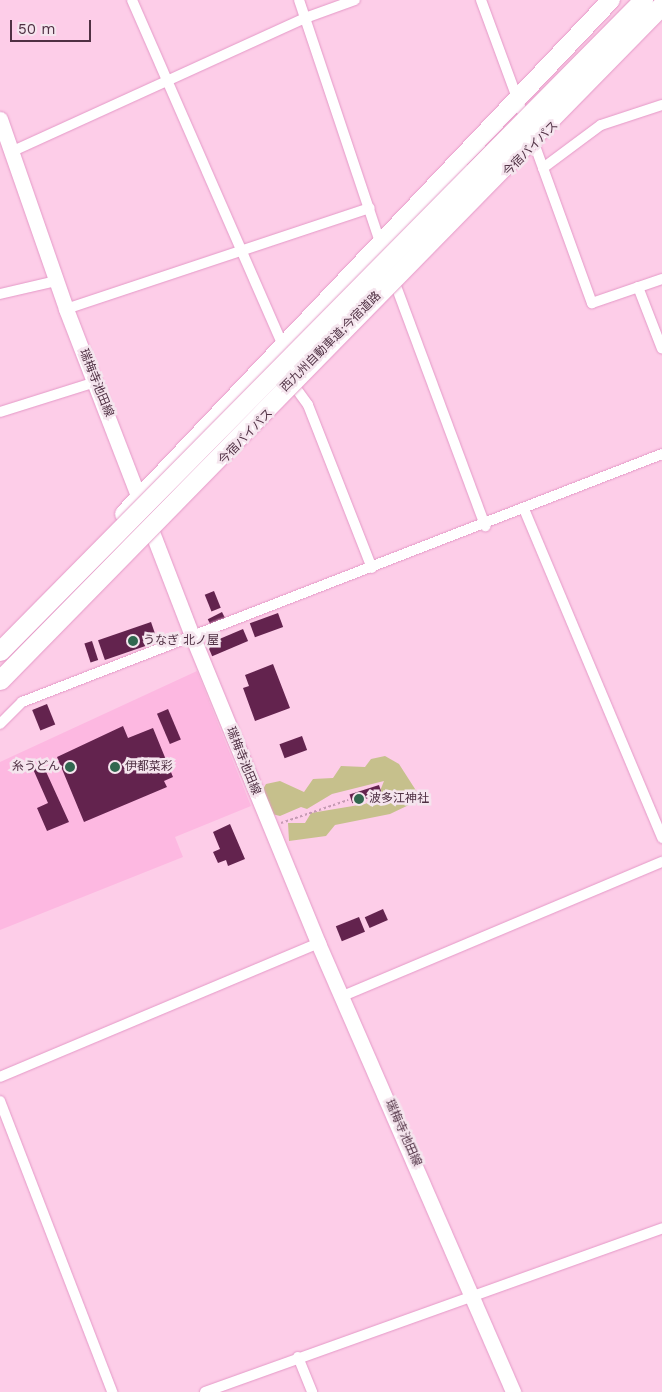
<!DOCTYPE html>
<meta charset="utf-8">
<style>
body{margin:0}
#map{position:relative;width:662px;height:1392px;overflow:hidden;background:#fdcde8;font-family:"Work Sans","Noto Sans JP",sans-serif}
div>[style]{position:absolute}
.built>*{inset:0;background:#fdb8e1}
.green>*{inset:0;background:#c6c08c}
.building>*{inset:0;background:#63234e;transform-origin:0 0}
.path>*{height:2px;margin-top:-1px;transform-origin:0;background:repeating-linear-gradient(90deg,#c59ab3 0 2.5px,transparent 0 5px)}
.roads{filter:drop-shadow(0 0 1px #e499c7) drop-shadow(0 0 1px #e499c7)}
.minor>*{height:10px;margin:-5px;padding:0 5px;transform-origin:5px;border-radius:5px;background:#fff}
.secondary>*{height:15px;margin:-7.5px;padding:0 7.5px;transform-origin:7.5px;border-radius:7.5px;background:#fff}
.trunk>*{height:18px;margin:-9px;padding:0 9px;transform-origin:9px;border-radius:9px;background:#fff}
.bridges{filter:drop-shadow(0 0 1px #e499c7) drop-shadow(0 0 1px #e499c7)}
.motorway-bridge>*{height:19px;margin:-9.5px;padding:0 9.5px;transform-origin:9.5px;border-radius:9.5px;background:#fff}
.dots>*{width:14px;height:14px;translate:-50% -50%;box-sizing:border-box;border:2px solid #f5e5ee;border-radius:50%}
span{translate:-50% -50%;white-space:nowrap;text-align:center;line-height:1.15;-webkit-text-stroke:5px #f5e5ee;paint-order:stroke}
.street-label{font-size:12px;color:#4f3043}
.poi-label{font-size:12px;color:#4f3043}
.left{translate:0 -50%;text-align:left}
.right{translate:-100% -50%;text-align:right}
.scale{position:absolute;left:10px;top:20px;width:81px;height:22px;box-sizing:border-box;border:2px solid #4f3043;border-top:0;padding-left:6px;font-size:15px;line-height:18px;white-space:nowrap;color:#4f3043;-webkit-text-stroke:4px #f5e5ee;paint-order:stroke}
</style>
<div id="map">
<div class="built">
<i style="clip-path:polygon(197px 671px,251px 806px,175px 837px,183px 857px,0 930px,0 762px)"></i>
</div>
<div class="green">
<i style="clip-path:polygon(385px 756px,399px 764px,417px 792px,413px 803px,390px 814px,335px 825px,326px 836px,289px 841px,288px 823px,305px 823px,311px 813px,365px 804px,378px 796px,384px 781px,332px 794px,307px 809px,301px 807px,280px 816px,272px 814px,262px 791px,266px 784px,280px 781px,304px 792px,313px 779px,333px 778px,341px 766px,365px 767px,371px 759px)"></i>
</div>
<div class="building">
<i style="left:214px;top:591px;width:18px;height:10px;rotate:68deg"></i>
<i style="left:222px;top:612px;width:9px;height:16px;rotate:63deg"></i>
<i style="left:278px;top:613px;width:15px;height:30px;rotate:70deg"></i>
<i style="left:151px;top:622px;width:21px;height:56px;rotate:71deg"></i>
<i style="left:243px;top:629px;width:13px;height:39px;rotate:67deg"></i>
<i style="left:92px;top:641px;width:20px;height:8px;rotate:72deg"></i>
<i style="clip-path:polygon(273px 664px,290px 708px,255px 721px,243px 688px,249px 686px,245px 675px)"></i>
<i style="left:47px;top:704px;width:22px;height:16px;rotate:68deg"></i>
<i style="left:168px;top:709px;width:33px;height:12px;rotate:67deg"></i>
<i style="clip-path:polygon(123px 726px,128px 738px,153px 728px,173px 777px,164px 781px,167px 787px,84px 822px,57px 757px)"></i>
<i style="left:302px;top:736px;width:15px;height:24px;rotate:70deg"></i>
<i style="clip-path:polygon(43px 765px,69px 822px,47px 831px,37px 808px,48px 803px,33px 769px)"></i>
<i style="left:379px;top:785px;width:9px;height:31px;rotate:72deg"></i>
<i style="clip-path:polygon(230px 824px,245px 859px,228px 866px,226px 860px,218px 863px,213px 852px,220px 849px,213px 832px)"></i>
<i style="left:383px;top:909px;width:12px;height:20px;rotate:66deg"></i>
<i style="left:359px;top:917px;width:16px;height:25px;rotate:68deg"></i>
</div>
<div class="path">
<i style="left:281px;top:823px;width:71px;rotate:-18.9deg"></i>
</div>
<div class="roads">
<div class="minor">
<i style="left:132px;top:0;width:378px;rotate:66.4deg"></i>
<i style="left:299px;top:0;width:258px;rotate:71.5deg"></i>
<i style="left:481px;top:0;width:130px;rotate:69.8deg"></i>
<i style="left:531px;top:135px;width:35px;rotate:70deg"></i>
<i style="left:543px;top:168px;width:72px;rotate:-36.6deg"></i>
<i style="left:601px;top:125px;width:64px;rotate:-18.2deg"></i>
<i style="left:11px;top:152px;width:323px;rotate:-24.5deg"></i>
<i style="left:305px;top:18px;width:53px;rotate:-19.8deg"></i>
<i style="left:543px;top:168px;width:144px;rotate:70.1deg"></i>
<i style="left:592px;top:303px;width:74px;rotate:-18.9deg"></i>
<i style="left:393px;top:278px;width:265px;rotate:69.6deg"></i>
<i style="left:638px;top:287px;width:66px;rotate:68.8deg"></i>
<i style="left:0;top:294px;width:57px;rotate:-13.1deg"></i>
<i style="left:66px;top:309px;width:320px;rotate:-18.4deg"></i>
<i style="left:295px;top:387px;width:22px;rotate:54deg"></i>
<i style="left:308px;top:405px;width:175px;rotate:68.6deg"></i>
<i style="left:0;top:412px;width:101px;rotate:-17.4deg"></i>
<i style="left:524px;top:509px;width:357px;rotate:67.2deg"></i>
<i style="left:0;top:724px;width:31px;rotate:-45deg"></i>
<i style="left:22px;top:702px;width:686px;rotate:-21.18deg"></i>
<i style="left:343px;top:996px;width:346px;rotate:-22.8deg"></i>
<i style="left:0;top:1077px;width:345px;rotate:-22.8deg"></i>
<i style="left:0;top:1101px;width:312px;rotate:68.9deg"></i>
<i style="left:298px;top:1357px;width:38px;rotate:68deg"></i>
<i style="left:205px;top:1392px;width:486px;rotate:-19.7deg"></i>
</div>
<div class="secondary">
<i style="left:0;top:119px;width:201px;rotate:70.8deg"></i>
<i style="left:66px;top:309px;width:353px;rotate:68.9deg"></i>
<i style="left:193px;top:638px;width:330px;rotate:67.7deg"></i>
<i style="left:318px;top:943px;width:490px;rotate:66.5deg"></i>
</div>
<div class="trunk">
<i style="left:124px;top:514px;width:708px;rotate:-46.55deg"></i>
</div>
</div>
<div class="bridges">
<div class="motorway-bridge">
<i style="left:0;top:651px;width:915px;rotate:-45.35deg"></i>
<i style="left:0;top:680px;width:945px;rotate:-45.56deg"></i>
</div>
</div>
<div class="dots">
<i style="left:133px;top:641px;background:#30674f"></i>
<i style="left:70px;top:767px;background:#30674f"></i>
<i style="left:115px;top:767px;background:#30674f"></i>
<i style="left:359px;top:799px;background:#30674f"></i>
</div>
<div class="street-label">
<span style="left:531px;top:149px;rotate:-45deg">今宿バイパス</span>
<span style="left:331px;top:342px;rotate:-45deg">西九州自動車道;今宿道路</span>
<span style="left:96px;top:383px;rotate:68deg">瑞梅寺池田線</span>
<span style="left:246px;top:437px;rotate:-46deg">今宿バイパス</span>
<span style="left:243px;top:761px;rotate:68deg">瑞梅寺池田線</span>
<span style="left:403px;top:1133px;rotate:66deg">瑞梅寺池田線</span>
</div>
<div class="poi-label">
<span class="left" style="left:143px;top:641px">うなぎ 北ノ屋</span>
<span class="right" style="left:60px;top:767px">糸うどん</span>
<span class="left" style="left:125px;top:767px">伊都菜彩</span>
<span class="left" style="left:369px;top:799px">波多江神社</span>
</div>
<div class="scale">50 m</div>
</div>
